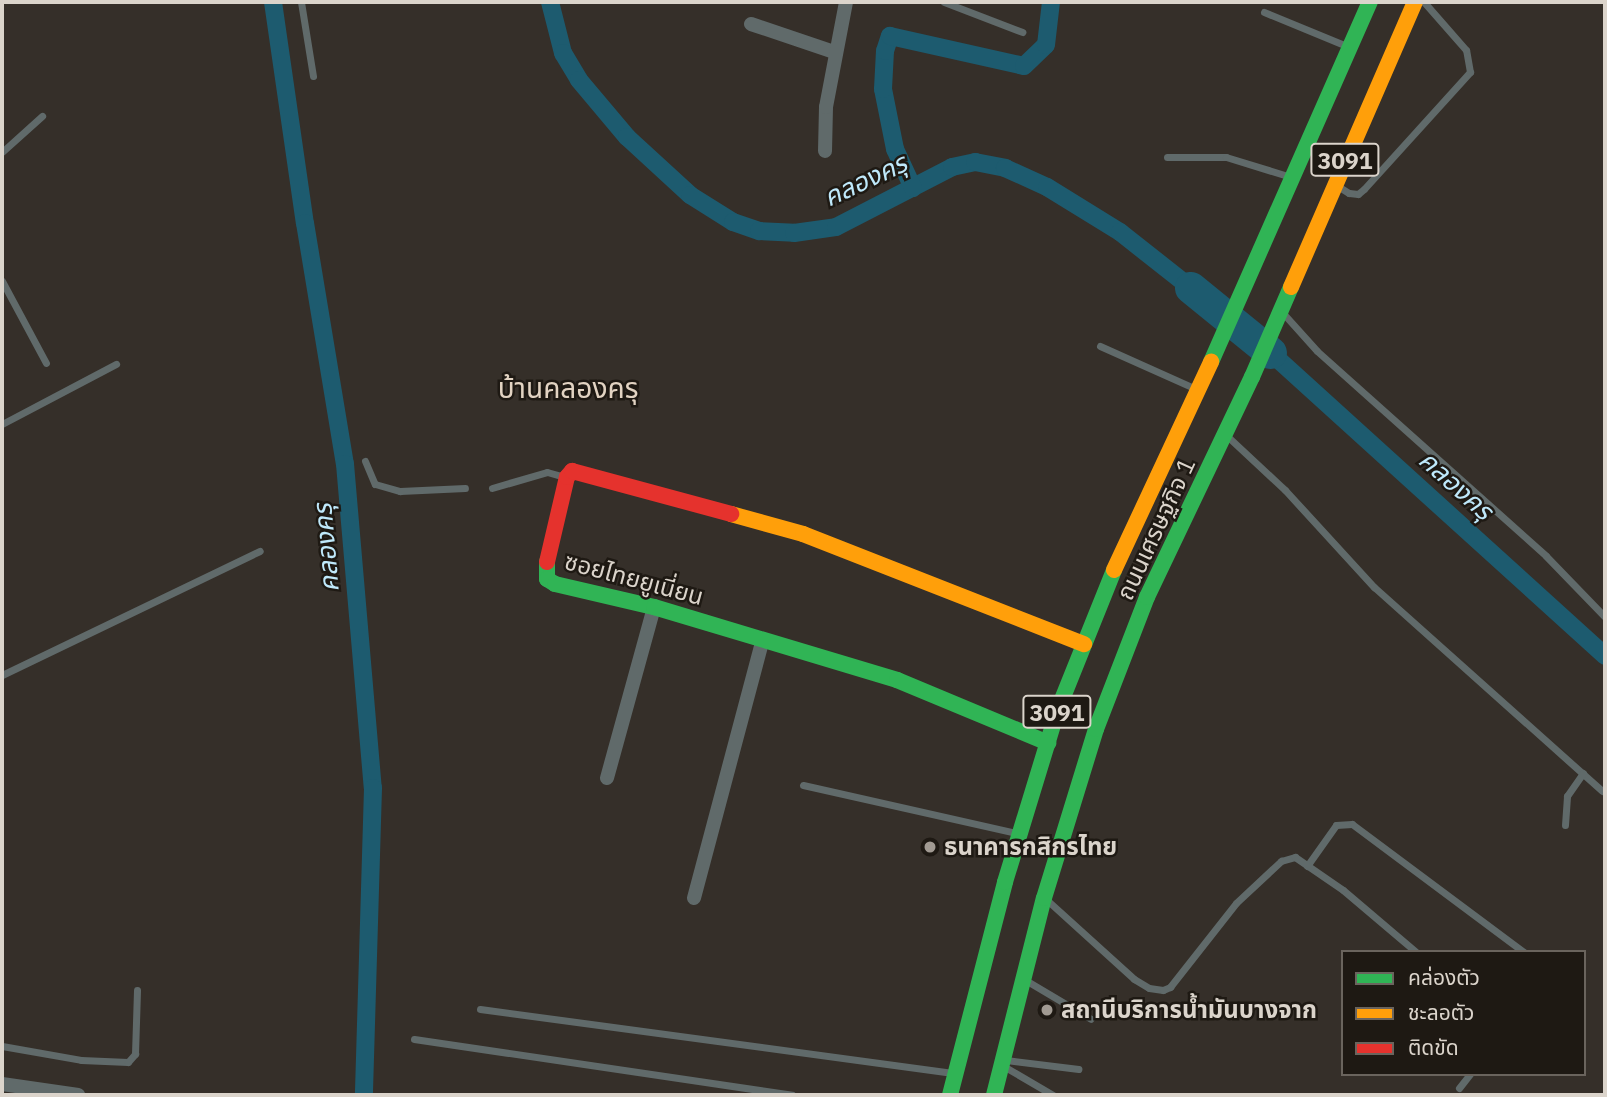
<!DOCTYPE html>
<meta charset="utf-8">
<style>
body{margin:0}
#map{position:relative;width:1607px;height:1097px;overflow:hidden;background:#352f29;font-family:"IBM Plex Sans","Noto Sans Thai",sans-serif}
div>[style]{position:absolute}
.canal>*{height:18px;margin:-9px;padding:0 9px;transform-origin:9px;border-radius:9px;background:#1d5b6f}
.river>*{height:32px;margin:-16px;padding:0 16px;transform-origin:16px;border-radius:16px;background:#1d5b6f}
.lane>*{height:7px;margin:-3.5px;padding:0 3.5px;transform-origin:3.5px;border-radius:3.5px;background:#606a6a}
.street>*{height:14px;margin:-7px;padding:0 7px;transform-origin:7px;border-radius:7px;background:#606a6a}
.fast>*{height:16px;margin:-8px;padding:0 8px;transform-origin:8px;border-radius:8px;background:#30b455}
.slow>*{height:16px;margin:-8px;padding:0 8px;transform-origin:8px;border-radius:8px;background:#ff9f0a}
.jam>*{height:16px;margin:-8px;padding:0 8px;transform-origin:8px;border-radius:8px;background:#e5322d}
.dots>*{width:19px;height:19px;translate:-50% -50%;box-sizing:border-box;border:4px solid #1e1913;border-radius:50%}
span{translate:-50% -50%;white-space:nowrap;text-align:center;line-height:1.15;-webkit-text-stroke:5px #1e1913;paint-order:stroke}
.shield-label span{padding:2px 5px;background:#1e1913;border:2px solid;border-radius:5px;-webkit-text-stroke-width:0}
.shield-label{font-size:23px;color:#dbd4cb;font-weight:700}
.street-label{font-size:24px;color:#dbd4cb}
.poi-label{font-size:24px;color:#dbd4cb;font-weight:700}
.left{translate:0 -50%;text-align:left}
.water-label{font-size:26px;color:#bfe9fb;font-style:italic}
.quarter-label{font-size:28px;color:#e2d3c2}
.frame{position:absolute;inset:0;border:4px solid #dbd4cb;pointer-events:none}
.legend{position:absolute;left:1341px;top:950px;width:245px;height:126px;box-sizing:border-box;background:#1e1913;border:2px solid #6a645d;margin:0;padding:9px 12px;list-style:none;font-size:21px;color:#dbd4cb}
.legend li{display:flex;align-items:center;gap:14px;height:35px}
.legend b{width:35px;border:2px solid #6a645d}
</style>
<div id="map">
<div class="canal">
<i style="left:273px;top:2px;width:223px;rotate:81.8deg"></i>
<i style="left:305px;top:223px;width:244px;rotate:80.6deg"></i>
<i style="left:345px;top:464px;width:325px;rotate:85.1deg"></i>
<i style="left:373px;top:788px;width:307px;rotate:91.7deg"></i>
<i style="left:550px;top:2px;width:53px;rotate:75.7deg"></i>
<i style="left:563px;top:53px;width:31px;rotate:59deg"></i>
<i style="left:579px;top:80px;width:75px;rotate:49.9deg"></i>
<i style="left:627px;top:137px;width:86px;rotate:42.6deg"></i>
<i style="left:690px;top:195px;width:51px;rotate:32.1deg"></i>
<i style="left:733px;top:222px;width:28px;rotate:19deg"></i>
<i style="left:759px;top:231px;width:35px;rotate:3deg"></i>
<i style="left:794px;top:233px;width:42px;rotate:-8.1deg"></i>
<i style="left:836px;top:227px;width:131px;rotate:-27.3deg"></i>
<i style="left:952px;top:167px;width:24px;rotate:-12deg"></i>
<i style="left:975px;top:162px;width:31px;rotate:11deg"></i>
<i style="left:1005px;top:168px;width:46px;rotate:24.3deg"></i>
<i style="left:1047px;top:187px;width:86px;rotate:31.7deg"></i>
<i style="left:1120px;top:232px;width:90px;rotate:38.3deg"></i>
<i style="left:913px;top:188px;width:43px;rotate:-114.8deg"></i>
<i style="left:895px;top:149px;width:61px;rotate:-101.3deg"></i>
<i style="left:883px;top:89px;width:38px;rotate:-87deg"></i>
<i style="left:885px;top:51px;width:16px;rotate:-72deg"></i>
<i style="left:890px;top:36px;width:137px;rotate:12.6deg"></i>
<i style="left:1024px;top:66px;width:30px;rotate:-44deg"></i>
<i style="left:1046px;top:45px;width:43px;rotate:-83.4deg"></i>
<i style="left:1271px;top:353px;width:451px;rotate:42.2deg"></i>
</div>
<div class="river">
<i style="left:1191px;top:288px;width:103px;rotate:39.1deg"></i>
</div>
<div class="lane">
<i style="left:301px;top:2px;width:75px;rotate:80.8deg"></i>
<i style="left:944px;top:2px;width:84px;rotate:21deg"></i>
<i style="left:1264px;top:12px;width:92px;rotate:22.4deg"></i>
<i style="left:2px;top:152px;width:54px;rotate:-42deg"></i>
<i style="left:1167px;top:157px;width:59px"></i>
<i style="left:1226px;top:157px;width:68px;rotate:17.1deg"></i>
<i style="left:1336px;top:185px;width:15px;rotate:32deg"></i>
<i style="left:1349px;top:193px;width:9px;rotate:6deg"></i>
<i style="left:1358px;top:194px;width:8px;rotate:-40deg"></i>
<i style="left:1364px;top:189px;width:158px;rotate:-47.8deg"></i>
<i style="left:1470px;top:72px;width:22px;rotate:-100deg"></i>
<i style="left:1466px;top:50px;width:64px;rotate:-131.2deg"></i>
<i style="left:2px;top:281px;width:93px;rotate:61.8deg"></i>
<i style="left:1282px;top:312px;width:52px;rotate:48.1deg"></i>
<i style="left:1317px;top:351px;width:307px;rotate:41.8deg"></i>
<i style="left:1546px;top:556px;width:85px;rotate:46deg"></i>
<i style="left:1100px;top:346px;width:105px;rotate:24.1deg"></i>
<i style="left:2px;top:424px;width:129px;rotate:-27.8deg"></i>
<i style="left:1226px;top:435px;width:81px;rotate:43deg"></i>
<i style="left:1285px;top:490px;width:132px;rotate:47.5deg"></i>
<i style="left:1374px;top:587px;width:306px;rotate:41.8deg"></i>
<i style="left:365px;top:461px;width:25px;rotate:67deg"></i>
<i style="left:375px;top:484px;width:26px;rotate:16deg"></i>
<i style="left:400px;top:491px;width:65px;rotate:-2.6deg"></i>
<i style="left:492px;top:488px;width:57px;rotate:-16.2deg"></i>
<i style="left:547px;top:472px;width:19px;rotate:16deg"></i>
<i style="left:2px;top:675px;width:286px;rotate:-25.7deg"></i>
<i style="left:803px;top:785px;width:218px;rotate:12.7deg"></i>
<i style="left:1565px;top:825px;width:29px;rotate:-86deg"></i>
<i style="left:1567px;top:796px;width:28px;rotate:-55deg"></i>
<i style="left:1307px;top:866px;width:50px;rotate:-54.7deg"></i>
<i style="left:1336px;top:825px;width:16px;rotate:-4deg"></i>
<i style="left:1352px;top:824px;width:214px;rotate:36.7deg"></i>
<i style="left:1048px;top:901px;width:116px;rotate:42.2deg"></i>
<i style="left:1134px;top:979px;width:17px;rotate:31deg"></i>
<i style="left:1149px;top:988px;width:14px;rotate:8deg"></i>
<i style="left:1163px;top:990px;width:8px;rotate:-23deg"></i>
<i style="left:1170px;top:987px;width:107px;rotate:-51.8deg"></i>
<i style="left:1236px;top:903px;width:62px;rotate:-43deg"></i>
<i style="left:1281px;top:861px;width:15px;rotate:-16deg"></i>
<i style="left:1295px;top:857px;width:58px;rotate:34.5deg"></i>
<i style="left:1343px;top:890px;width:96px;rotate:40.3deg"></i>
<i style="left:1027px;top:981px;width:74px;rotate:30.7deg"></i>
<i style="left:480px;top:1009px;width:479px;rotate:7.7deg"></i>
<i style="left:414px;top:1039px;width:382px;rotate:8.4deg"></i>
<i style="left:2px;top:1046px;width:80px;rotate:10deg"></i>
<i style="left:81px;top:1060px;width:47px;rotate:2.4deg"></i>
<i style="left:128px;top:1062px;width:11px;rotate:-49deg"></i>
<i style="left:135px;top:1054px;width:64px;rotate:-88.2deg"></i>
<i style="left:1006px;top:1060px;width:73px;rotate:7.1deg"></i>
<i style="left:1005px;top:1067px;width:56px;rotate:30.3deg"></i>
<i style="left:1459px;top:1088px;width:18px;rotate:-52deg"></i>
</div>
<div class="street">
<i style="left:751px;top:24px;width:88px;rotate:18.6deg"></i>
<i style="left:825px;top:151px;width:44px;rotate:-88.7deg"></i>
<i style="left:826px;top:107px;width:107px;rotate:-79.2deg"></i>
<i style="left:607px;top:778px;width:177px;rotate:-74.6deg"></i>
<i style="left:694px;top:898px;width:268px;rotate:-75.1deg"></i>
<i style="left:2px;top:1084px;width:77px;rotate:8.2deg"></i>
</div>
<div class="fast">
<i style="left:1211px;top:362px;width:394px;rotate:-66.2deg"></i>
<i style="left:547px;top:562px;width:17px;rotate:90deg"></i>
<i style="left:547px;top:579px;width:9px;rotate:32deg"></i>
<i style="left:555px;top:584px;width:102px;rotate:13.1deg"></i>
<i style="left:654px;top:607px;width:254px;rotate:16.7deg"></i>
<i style="left:897px;top:680px;width:164px;rotate:22.6deg"></i>
<i style="left:950px;top:1095px;width:220px;rotate:-75.5deg"></i>
<i style="left:1005px;top:882px;width:178px;rotate:-73deg"></i>
<i style="left:1057px;top:712px;width:153px;rotate:-68.1deg"></i>
<i style="left:994px;top:1095px;width:203px;rotate:-75.8deg"></i>
<i style="left:1044px;top:898px;width:177px;rotate:-72.9deg"></i>
<i style="left:1096px;top:729px;width:142px;rotate:-68.9deg"></i>
<i style="left:1147px;top:597px;width:244px;rotate:-64.5deg"></i>
<i style="left:1252px;top:377px;width:98px;rotate:-66.6deg"></i>
</div>
<div class="slow">
<i style="left:1291px;top:287px;width:311px;rotate:-66.5deg"></i>
<i style="left:731px;top:514px;width:75px;rotate:15.5deg"></i>
<i style="left:803px;top:534px;width:302px;rotate:21.4deg"></i>
<i style="left:1114px;top:570px;width:230px;rotate:-65deg"></i>
</div>
<div class="jam">
<i style="left:547px;top:562px;width:87px;rotate:-76.8deg"></i>
<i style="left:567px;top:477px;width:8px;rotate:-50deg"></i>
<i style="left:572px;top:471px;width:165px;rotate:15.1deg"></i>
</div>
<div class="dots">
<i style="left:930px;top:847px;background:#a19a92"></i>
<i style="left:1047px;top:1010px;background:#a19a92"></i>
</div>
<div class="shield-label">
<span style="left:1345px;top:160px">3091</span>
<span style="left:1057px;top:712px">3091</span>
</div>
<div class="street-label">
<span style="left:1156px;top:529px;rotate:-65deg">ถนนเศรษฐกิจ 1</span>
<span style="left:634px;top:579px;rotate:15deg">ซอยไทยยูเนี่ยน</span>
</div>
<div class="poi-label">
<span class="left" style="left:944px;top:847px">ธนาคารกสิกรไทย</span>
<span class="left" style="left:1061px;top:1010px">สถานีบริการน้ำมันบางจาก</span>
</div>
<div class="water-label">
<span style="left:865px;top:180px;rotate:-25deg">คลองครุ</span>
<span style="left:1456px;top:485px;rotate:42deg">คลองครุ</span>
<span style="left:326px;top:548px;rotate:-95deg">คลองครุ</span>
</div>
<div class="quarter-label">
<span style="left:568px;top:388px">บ้านคลองครุ</span>
</div>
<div class="frame"></div>
<ul class="legend">
<li><b style="height:9px;background:#30b455"></b>คล่องตัว</li>
<li><b style="height:9px;background:#ff9f0a"></b>ชะลอตัว</li>
<li><b style="height:9px;background:#e5322d"></b>ติดขัด</li>
</ul>
</div>
